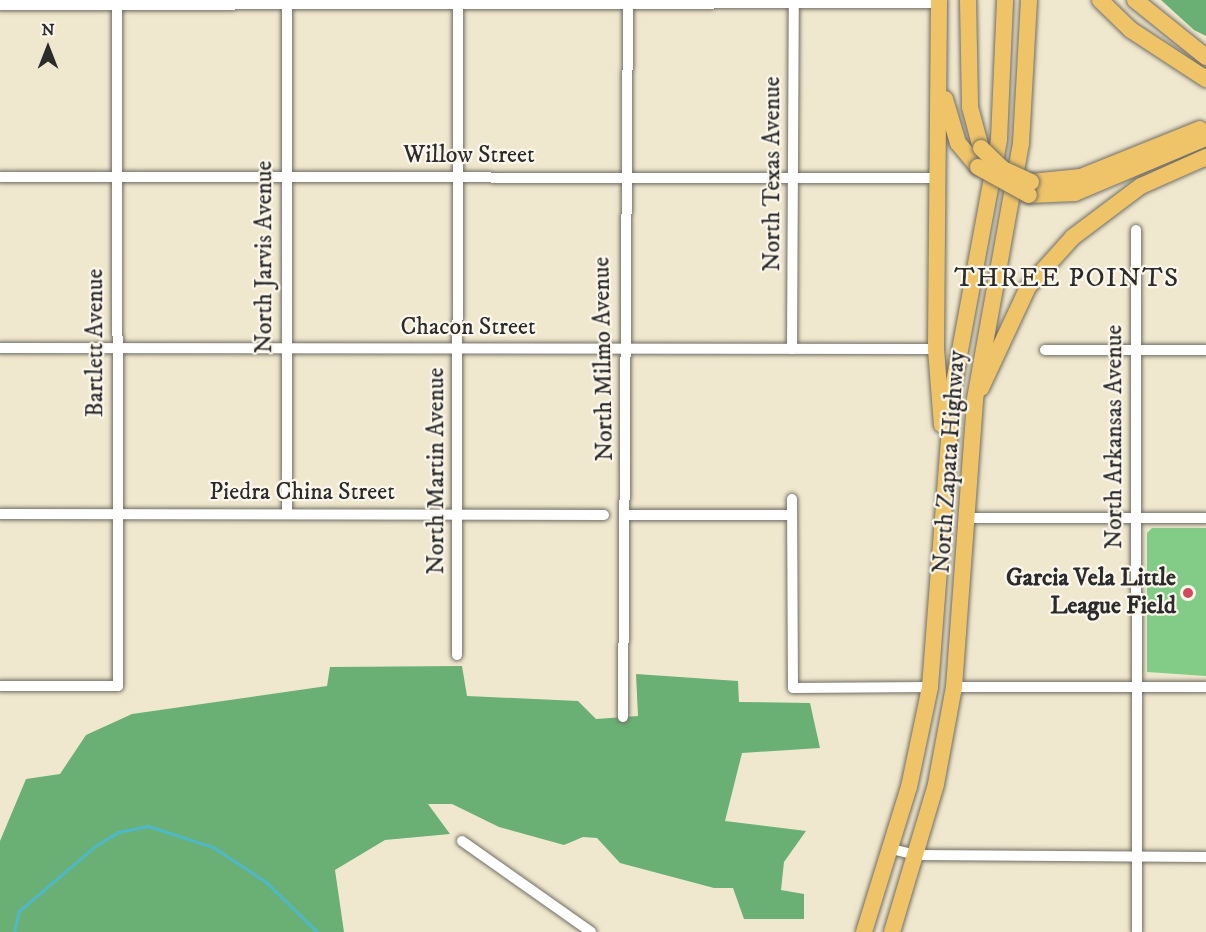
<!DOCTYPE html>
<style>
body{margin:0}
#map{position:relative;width:1206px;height:932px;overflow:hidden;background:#f0e8ce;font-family:"IM FELL DW Pica",serif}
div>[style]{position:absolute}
.green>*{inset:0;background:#83cc88}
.forest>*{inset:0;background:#6ab074}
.stream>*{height:3px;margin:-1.5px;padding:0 1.5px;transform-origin:1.5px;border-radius:1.5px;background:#4db9c8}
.roads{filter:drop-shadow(0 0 2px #706d64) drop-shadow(0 0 2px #706d64)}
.minor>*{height:10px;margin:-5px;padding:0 5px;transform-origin:5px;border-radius:5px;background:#fff}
.primary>*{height:16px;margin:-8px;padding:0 8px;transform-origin:8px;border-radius:8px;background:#efc469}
.bridges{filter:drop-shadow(0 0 2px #706d64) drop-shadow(0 0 2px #706d64)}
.primary-bridge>*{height:16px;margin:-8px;padding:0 8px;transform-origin:8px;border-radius:8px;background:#efc469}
.dots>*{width:16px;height:16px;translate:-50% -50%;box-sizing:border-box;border:3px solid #fbf7ec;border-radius:50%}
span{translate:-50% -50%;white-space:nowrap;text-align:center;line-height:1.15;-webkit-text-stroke:4.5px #fbf7ec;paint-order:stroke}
.street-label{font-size:24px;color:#2b2b2b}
.poi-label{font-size:24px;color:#2b2b2b;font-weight:700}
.right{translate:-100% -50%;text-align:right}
.quarter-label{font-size:27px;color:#2b2b2b;letter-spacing:1.5px}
.north{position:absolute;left:18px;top:18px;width:60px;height:60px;-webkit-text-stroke:4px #fbf7ec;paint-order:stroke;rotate:0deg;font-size:16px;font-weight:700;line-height:24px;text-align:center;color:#2b2b2b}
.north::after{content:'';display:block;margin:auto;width:21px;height:27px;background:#2b2b2b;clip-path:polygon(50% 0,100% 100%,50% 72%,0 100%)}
</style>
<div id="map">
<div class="green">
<i style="clip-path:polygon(1152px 528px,1206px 528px,1206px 676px,1147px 672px,1147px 533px)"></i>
</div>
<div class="forest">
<i style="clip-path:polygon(1161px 0,1206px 0,1206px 36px,1194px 30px)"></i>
<i style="clip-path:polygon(462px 666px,467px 696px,578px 701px,596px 719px,638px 716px,636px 674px,738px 681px,739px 702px,810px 703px,820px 748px,742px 753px,725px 821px,806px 831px,784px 862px,781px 890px,804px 894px,804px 919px,744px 919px,733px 888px,714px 888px,620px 863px,597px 838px,583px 837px,564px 845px,499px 827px,452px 804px,428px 804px,450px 834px,385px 840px,335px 870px,344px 932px,0 932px,0 841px,26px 779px,60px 774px,86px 735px,132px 714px,327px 686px,330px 667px)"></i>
</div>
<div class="stream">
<i style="left:14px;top:932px;width:22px;rotate:-77deg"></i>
<i style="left:19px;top:911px;width:100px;rotate:-40.5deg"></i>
<i style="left:95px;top:846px;width:27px;rotate:-31deg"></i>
<i style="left:118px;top:832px;width:31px;rotate:-11deg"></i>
<i style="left:148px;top:826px;width:68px;rotate:17.9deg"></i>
<i style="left:213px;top:847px;width:64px;rotate:33.4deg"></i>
<i style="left:266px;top:882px;width:71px;rotate:44.4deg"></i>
</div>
<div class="roads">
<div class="minor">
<i style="left:287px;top:0;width:514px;rotate:90deg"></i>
<i style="left:0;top:5px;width:939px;rotate:-0.12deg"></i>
<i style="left:0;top:177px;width:938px;rotate:0.06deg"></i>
<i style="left:1136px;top:230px;width:702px;rotate:89.92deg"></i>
<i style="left:0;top:348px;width:936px;rotate:0.06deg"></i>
<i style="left:792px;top:349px;width:349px;rotate:-89.7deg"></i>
<i style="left:1045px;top:350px;width:161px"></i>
<i style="left:792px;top:499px;width:189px;rotate:89.7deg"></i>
<i style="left:793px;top:688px;width:137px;rotate:-0.4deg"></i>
<i style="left:0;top:514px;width:604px;rotate:0.09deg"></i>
<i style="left:628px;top:515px;width:164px"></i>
<i style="left:970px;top:518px;width:236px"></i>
<i style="left:457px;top:655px;width:655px;rotate:-89.91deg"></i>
<i style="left:0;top:686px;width:118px"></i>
<i style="left:118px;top:686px;width:686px;rotate:-90.08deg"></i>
<i style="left:954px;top:687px;width:252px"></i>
<i style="left:623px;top:717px;width:717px;rotate:-89.6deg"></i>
<i style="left:462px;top:841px;width:158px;rotate:35.2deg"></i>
<i style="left:891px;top:849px;width:27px;rotate:13deg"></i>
<i style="left:917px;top:855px;width:289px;rotate:0.4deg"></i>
</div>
<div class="primary">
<i style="left:939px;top:0;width:349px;rotate:90.5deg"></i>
<i style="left:936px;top:349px;width:76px;rotate:85.5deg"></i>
<i style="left:968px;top:0;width:107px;rotate:88.9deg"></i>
<i style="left:970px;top:107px;width:42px;rotate:75deg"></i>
<i style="left:1100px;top:0;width:43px;rotate:44.1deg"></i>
<i style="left:1131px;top:30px;width:90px;rotate:33.2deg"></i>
<i style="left:1135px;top:0;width:91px;rotate:38.8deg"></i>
<i style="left:945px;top:99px;width:46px;rotate:73.5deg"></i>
<i style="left:958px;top:143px;width:31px;rotate:50deg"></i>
<i style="left:1031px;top:182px;width:50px;rotate:-5.7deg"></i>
<i style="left:1081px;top:177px;width:128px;rotate:-22deg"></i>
<i style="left:1029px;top:195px;width:46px;rotate:-2.5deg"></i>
<i style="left:1075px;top:193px;width:142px;rotate:-22.8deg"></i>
<i style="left:981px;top:388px;width:111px;rotate:-65deg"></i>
<i style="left:1028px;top:287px;width:67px;rotate:-48deg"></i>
<i style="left:1073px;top:237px;width:85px;rotate:-36.9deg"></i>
<i style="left:1141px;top:186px;width:71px;rotate:-24deg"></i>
<i style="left:864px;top:932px;width:152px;rotate:-72.8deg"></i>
<i style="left:909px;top:787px;width:102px;rotate:-78.1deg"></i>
<i style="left:930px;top:687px;width:300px;rotate:-85.6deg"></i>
<i style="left:953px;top:388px;width:253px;rotate:-79.5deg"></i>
<i style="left:999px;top:139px;width:139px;rotate:-87.5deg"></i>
<i style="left:892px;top:932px;width:154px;rotate:-73.4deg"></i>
<i style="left:936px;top:784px;width:99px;rotate:-79.5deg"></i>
<i style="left:954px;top:687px;width:289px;rotate:-85.8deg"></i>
<i style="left:975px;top:399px;width:260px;rotate:-79.8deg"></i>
<i style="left:1021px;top:143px;width:143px;rotate:-86.8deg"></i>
</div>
</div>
<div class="bridges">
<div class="primary-bridge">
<i style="left:981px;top:148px;width:30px;rotate:44deg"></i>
<i style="left:1003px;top:169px;width:31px;rotate:25deg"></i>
<i style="left:978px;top:167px;width:58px;rotate:28.8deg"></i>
</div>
</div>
<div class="dots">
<i style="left:1188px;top:593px;background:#d1495b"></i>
</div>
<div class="street-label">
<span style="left:469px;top:156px">Willow Street</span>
<span style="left:773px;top:174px;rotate:-90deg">North Texas Avenue</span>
<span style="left:265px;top:257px;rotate:-90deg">North Jarvis Avenue</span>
<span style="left:468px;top:328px">Chacon Street</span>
<span style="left:96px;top:343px;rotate:-90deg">Bartlett Avenue</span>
<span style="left:604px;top:359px;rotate:-91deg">North Milmo Avenue</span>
<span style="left:1115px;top:437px;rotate:-90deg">North Arkansas Avenue</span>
<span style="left:950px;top:462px;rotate:-86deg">North Zapata Highway</span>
<span style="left:437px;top:471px;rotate:-90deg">North Martin Avenue</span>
<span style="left:302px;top:493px">Piedra China Street</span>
</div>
<div class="poi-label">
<span class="right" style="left:1176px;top:593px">Garcia Vela Little<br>League Field</span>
</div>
<div class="quarter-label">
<span style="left:1067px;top:279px">THREE POINTS</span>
</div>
<div class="north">N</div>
</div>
